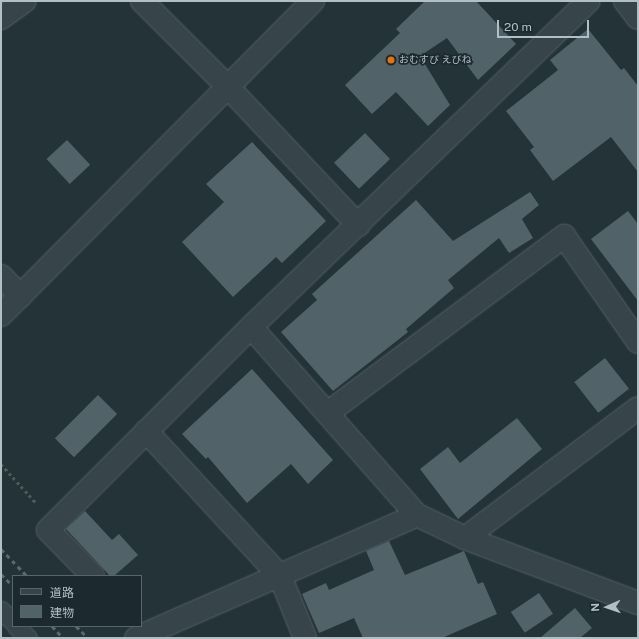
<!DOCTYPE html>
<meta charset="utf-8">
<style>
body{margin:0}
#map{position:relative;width:639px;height:639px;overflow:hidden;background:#233338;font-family:"Public Sans","Noto Sans JP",sans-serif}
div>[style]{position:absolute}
.building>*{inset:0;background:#516269;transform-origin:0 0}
.path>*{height:2.5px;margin-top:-1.25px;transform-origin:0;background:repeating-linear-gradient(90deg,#4a5d5a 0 3px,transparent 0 6px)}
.roads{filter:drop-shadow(0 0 1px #556267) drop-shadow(0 0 1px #556267)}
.service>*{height:17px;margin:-8.5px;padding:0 8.5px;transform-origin:8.5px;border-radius:8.5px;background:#374449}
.minor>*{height:22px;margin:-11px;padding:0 11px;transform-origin:11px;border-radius:11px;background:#374449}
.tertiary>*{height:22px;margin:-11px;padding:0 11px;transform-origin:11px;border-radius:11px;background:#374449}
.rail>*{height:3px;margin-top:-1.5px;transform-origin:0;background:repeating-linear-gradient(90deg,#596970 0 4px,transparent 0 8px)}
.dots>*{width:11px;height:11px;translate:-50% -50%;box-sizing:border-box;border:2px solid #1c292e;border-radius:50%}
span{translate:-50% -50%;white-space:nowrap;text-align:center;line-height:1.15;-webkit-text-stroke:3.5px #1c292e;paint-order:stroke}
.poi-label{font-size:10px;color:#b2bfc5}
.left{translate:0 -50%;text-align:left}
.frame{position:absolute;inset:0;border:2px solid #b2bfc5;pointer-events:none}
.legend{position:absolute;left:12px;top:575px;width:130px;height:52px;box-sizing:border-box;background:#1c292e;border:1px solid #58656a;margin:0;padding:5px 7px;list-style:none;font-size:12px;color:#b2bfc5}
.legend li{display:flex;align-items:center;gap:8px;height:20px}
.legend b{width:20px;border:1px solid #58656a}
.north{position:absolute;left:587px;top:587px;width:40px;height:40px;-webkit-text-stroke:3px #1c292e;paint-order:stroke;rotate:268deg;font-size:11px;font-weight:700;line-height:16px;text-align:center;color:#b2bfc5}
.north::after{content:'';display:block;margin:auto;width:14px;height:18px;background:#b2bfc5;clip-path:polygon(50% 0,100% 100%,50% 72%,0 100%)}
.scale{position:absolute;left:497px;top:20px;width:92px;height:18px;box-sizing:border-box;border:2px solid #b2bfc5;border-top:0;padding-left:5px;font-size:12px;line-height:14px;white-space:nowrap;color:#b2bfc5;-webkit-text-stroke:3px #1c292e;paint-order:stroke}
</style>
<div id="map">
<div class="building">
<i style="clip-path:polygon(425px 1px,476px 1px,516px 44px,478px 80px,447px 38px,420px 56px,450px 105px,428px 126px,396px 92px,372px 114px,345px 85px,400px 33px,396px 29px)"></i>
<i style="clip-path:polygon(588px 29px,621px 70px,624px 68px,638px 86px,638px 172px,611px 137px,553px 181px,530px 150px,534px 147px,506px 111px,558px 70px,550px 60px)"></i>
<i style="left:365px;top:133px;width:36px;height:43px;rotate:46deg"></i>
<i style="left:67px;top:140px;width:34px;height:28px;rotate:47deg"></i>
<i style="clip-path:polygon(252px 142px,326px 221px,282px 263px,276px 257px,233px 297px,182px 242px,224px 202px,206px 184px)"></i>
<i style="clip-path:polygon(530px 192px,539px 205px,522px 219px,533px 238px,509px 253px,499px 238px,448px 280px,454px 288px,406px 329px,408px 332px,333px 391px,281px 332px,317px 300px,312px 294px,416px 200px,453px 241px)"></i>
<i style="clip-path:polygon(628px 211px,638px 224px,638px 301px,591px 239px)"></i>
<i style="left:605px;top:358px;width:39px;height:39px;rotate:52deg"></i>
<i style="clip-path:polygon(252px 369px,333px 460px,308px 484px,291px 464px,247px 503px,208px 457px,206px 459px,182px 434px)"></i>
<i style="left:98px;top:395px;width:27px;height:61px;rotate:45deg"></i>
<i style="clip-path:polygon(517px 418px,542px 449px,458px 519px,420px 469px,448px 447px,460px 463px)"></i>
<i style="clip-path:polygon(85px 511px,112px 540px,119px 534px,138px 555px,114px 576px,110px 576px,66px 529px)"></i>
<i style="clip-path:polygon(389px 541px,405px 575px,464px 551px,478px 584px,483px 582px,497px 614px,442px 638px,363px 638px,354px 618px,319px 633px,302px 594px,326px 583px,329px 590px,374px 570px,366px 551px)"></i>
<i style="left:539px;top:593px;width:25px;height:34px;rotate:56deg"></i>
<i style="clip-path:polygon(575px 608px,592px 628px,580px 638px,540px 638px)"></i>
</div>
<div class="path">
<i style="left:1px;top:464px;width:54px;rotate:48deg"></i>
</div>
<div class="roads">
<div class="service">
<i style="left:1px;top:610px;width:17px;rotate:45deg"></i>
<i style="left:16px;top:626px;width:17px;rotate:45deg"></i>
</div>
<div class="minor">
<i style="left:142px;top:1px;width:122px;rotate:45deg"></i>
<i style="left:228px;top:87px;width:190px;rotate:46.7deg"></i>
<i style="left:625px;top:1px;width:21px;rotate:53deg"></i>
<i style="left:1px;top:18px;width:29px;rotate:-36deg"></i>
<i style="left:1px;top:276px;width:28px;rotate:46deg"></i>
<i style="left:20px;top:296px;width:27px;rotate:135deg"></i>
<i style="left:251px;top:327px;width:251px;rotate:48.6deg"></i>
<i style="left:417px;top:515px;width:53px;rotate:25.6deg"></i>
<i style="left:465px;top:538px;width:185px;rotate:20.6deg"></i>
<i style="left:329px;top:412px;width:294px;rotate:-36.8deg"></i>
<i style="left:564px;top:236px;width:129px;rotate:55.1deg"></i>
<i style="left:146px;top:431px;width:197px;rotate:47.3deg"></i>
<i style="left:280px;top:576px;width:67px;rotate:68deg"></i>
<i style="left:465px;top:538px;width:216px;rotate:-36.9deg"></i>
<i style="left:93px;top:576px;width:64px;rotate:-134.4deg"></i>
<i style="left:48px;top:530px;width:287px;rotate:-45deg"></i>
<i style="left:251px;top:327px;width:469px;rotate:-44deg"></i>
<i style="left:136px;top:638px;width:307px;rotate:-23.6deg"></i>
</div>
<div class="tertiary">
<i style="left:20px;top:296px;width:416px;rotate:-45.2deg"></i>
</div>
</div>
<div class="rail">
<i style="left:1px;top:549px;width:37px;rotate:46deg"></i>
<i style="left:1px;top:574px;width:17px;rotate:45deg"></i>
<i style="left:52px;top:626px;width:16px;rotate:47deg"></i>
<i style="left:76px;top:626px;width:17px;rotate:45deg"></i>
</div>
<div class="dots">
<i style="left:391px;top:60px;background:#e8710a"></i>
</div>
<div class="poi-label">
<span class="left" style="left:399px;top:60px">おむすび えびね</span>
</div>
<div class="frame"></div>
<ul class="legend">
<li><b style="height:5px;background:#374449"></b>道路</li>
<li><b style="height:11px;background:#516269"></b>建物</li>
</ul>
<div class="north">N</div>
<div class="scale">20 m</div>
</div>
